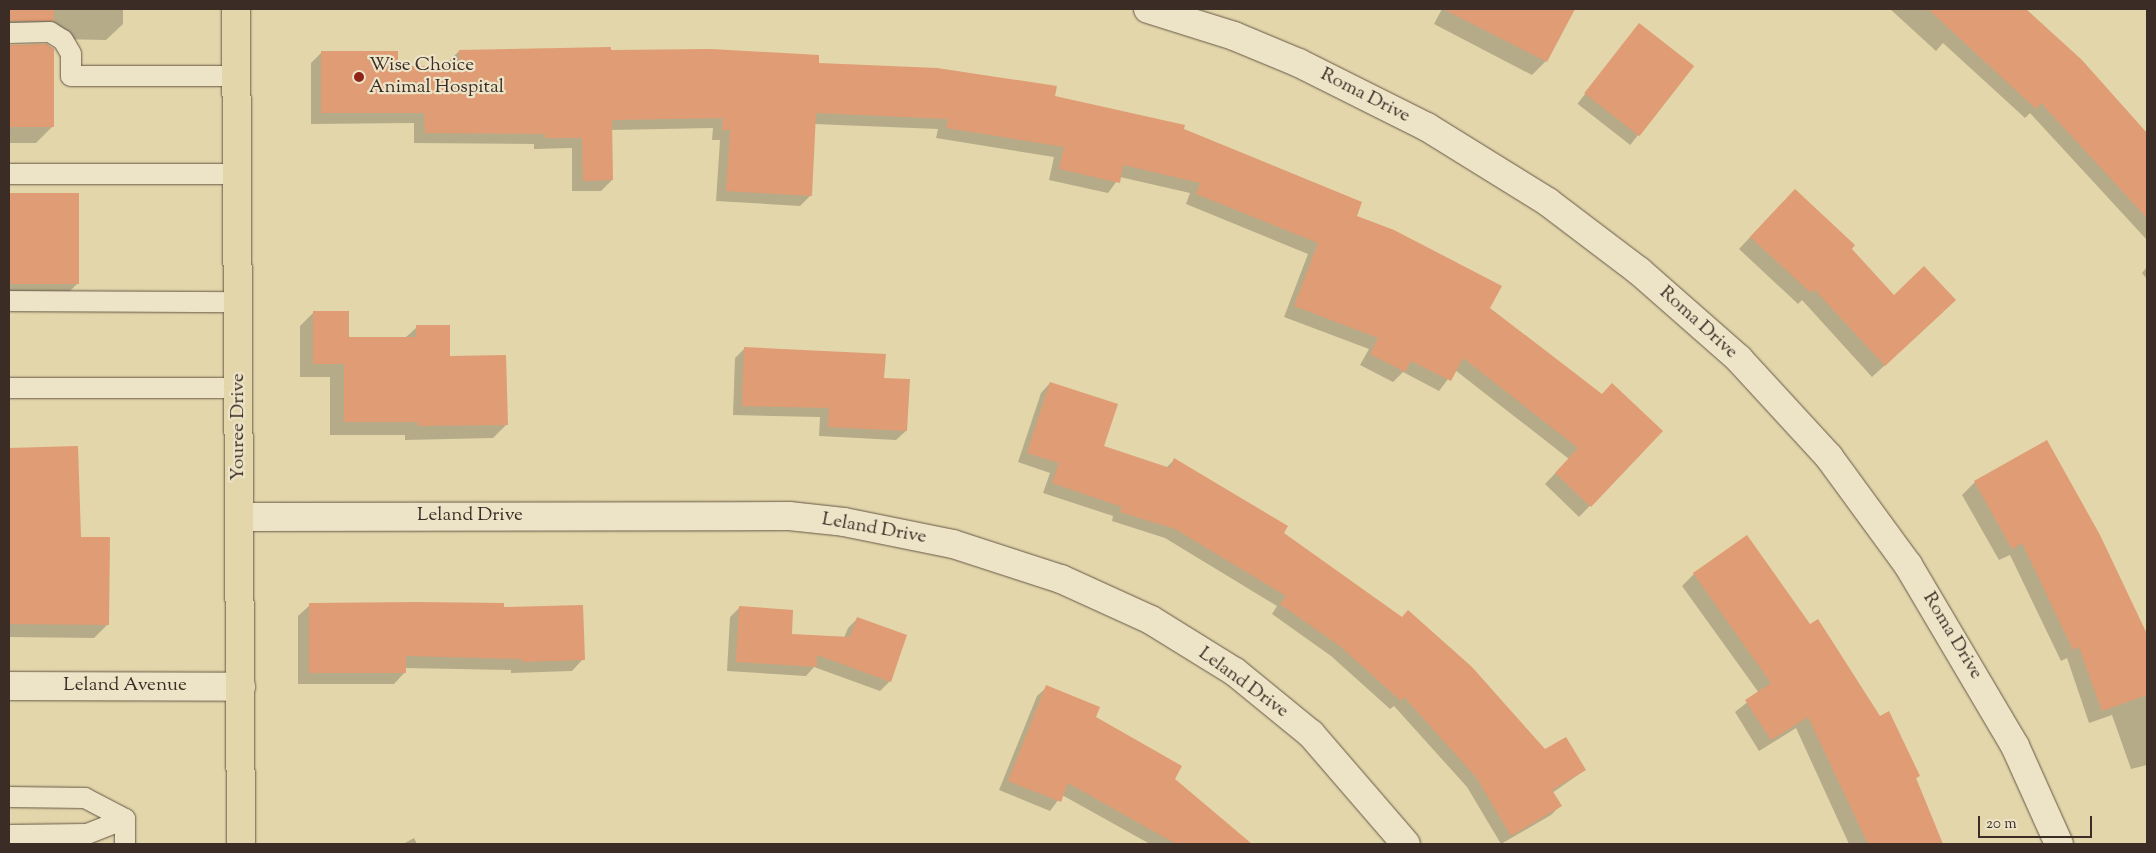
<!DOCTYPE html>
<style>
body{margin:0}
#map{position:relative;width:2156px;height:853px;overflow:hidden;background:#e3d6aa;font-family:"Sorts Mill Goudy",serif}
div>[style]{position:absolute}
.shadow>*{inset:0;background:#0003;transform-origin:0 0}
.building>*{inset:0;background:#e09c74;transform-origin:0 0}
.roads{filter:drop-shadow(0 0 1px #655746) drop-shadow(0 0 1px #655746)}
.lane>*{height:20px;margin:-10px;padding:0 10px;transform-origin:10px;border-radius:10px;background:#ede4c8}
.street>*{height:28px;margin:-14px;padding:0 14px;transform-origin:14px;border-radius:14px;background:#ede4c8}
.primary>*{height:28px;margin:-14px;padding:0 14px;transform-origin:14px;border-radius:14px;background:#e3d6aa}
.dots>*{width:14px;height:14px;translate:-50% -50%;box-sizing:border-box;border:2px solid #ede4c8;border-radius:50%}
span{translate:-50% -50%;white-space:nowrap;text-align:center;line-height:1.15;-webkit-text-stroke:4.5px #ede4c8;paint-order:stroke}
.poi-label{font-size:19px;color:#3b2d25}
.left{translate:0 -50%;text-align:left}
.street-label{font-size:19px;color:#3b2d25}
.frame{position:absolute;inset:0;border:10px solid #3b2d25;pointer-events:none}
.scale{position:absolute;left:1978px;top:816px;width:114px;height:22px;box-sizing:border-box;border:2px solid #3b2d25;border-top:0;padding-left:6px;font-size:15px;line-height:18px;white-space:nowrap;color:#3b2d25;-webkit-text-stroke:4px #ede4c8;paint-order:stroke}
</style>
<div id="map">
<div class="shadow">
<i style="clip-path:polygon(9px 9px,123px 9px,123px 24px,106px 40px,9px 38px)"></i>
<i style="clip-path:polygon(1442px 9px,1573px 9px,1546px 61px,1532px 75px,1434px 24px)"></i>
<i style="clip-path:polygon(1890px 9px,2024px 9px,2081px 61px,2147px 135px,2147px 240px,2030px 113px,2025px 118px,1943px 43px,1936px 51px)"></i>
<i style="left:1639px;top:25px;width:67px;height:100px;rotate:38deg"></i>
<i style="clip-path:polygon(9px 45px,46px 45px,53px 126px,36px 143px,9px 143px)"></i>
<i style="clip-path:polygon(459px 51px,610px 52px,817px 64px,1054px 97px,1183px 130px,1356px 216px,1488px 308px,1601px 395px,1662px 431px,1579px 517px,1545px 484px,1569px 459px,1455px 370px,1439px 391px,1403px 372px,1393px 382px,1360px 365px,1369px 349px,1284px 317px,1308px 254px,1186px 204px,1190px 193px,1120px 177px,1108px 193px,1049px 180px,1054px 157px,936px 138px,938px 129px,814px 124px,811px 195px,800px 206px,716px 201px,720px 140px,712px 140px,713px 128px,611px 130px,612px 180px,601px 191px,572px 191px,572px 148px,534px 149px,534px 144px,414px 143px,414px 123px,311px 124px,311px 63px,321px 53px,397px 68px,448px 68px,448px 62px)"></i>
<i style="clip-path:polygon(9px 194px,78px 194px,78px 283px,64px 297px,9px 297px)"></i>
<i style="clip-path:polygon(1783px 202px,1850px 249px,1894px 296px,1943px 312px,1872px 377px,1802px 300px,1798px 304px,1739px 249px)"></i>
<i style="clip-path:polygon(2147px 267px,2147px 279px,2142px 273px)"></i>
<i style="clip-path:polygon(314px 312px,348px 338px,405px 338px,417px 327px,449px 357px,507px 424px,493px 438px,405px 440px,405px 435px,330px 435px,330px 377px,300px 377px,300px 326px)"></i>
<i style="clip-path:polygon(745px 348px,883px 379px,906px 431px,896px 440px,819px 436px,820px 417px,733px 415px,735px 358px)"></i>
<i style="clip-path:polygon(1050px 383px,1102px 447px,1166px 468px,1174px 460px,1282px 533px,1545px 751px,1585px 770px,1552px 793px,1560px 806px,1551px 815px,1501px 844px,1467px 787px,1394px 706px,1390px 709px,1331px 656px,1272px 614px,1277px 606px,1165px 538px,1112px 521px,1113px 516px,1043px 493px,1050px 473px,1018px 462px,1041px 393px)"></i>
<i style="clip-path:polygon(77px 447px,80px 538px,107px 625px,94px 638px,9px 637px,9px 449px)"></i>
<i style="clip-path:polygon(1975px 482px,2099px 536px,2147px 637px,2147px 765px,2131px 769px,2112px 715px,2089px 723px,2067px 658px,2061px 661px,2010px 555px,1999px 560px,1962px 495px)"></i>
<i style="clip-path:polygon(1694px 574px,1918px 776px,1915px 780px,1942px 844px,1849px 844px,1796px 728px,1759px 751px,1735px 712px,1759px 693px,1682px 586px)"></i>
<i style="clip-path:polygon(310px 605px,503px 608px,583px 659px,572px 671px,511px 673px,511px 670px,405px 668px,405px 672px,394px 684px,298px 684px,298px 616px)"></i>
<i style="clip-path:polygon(739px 608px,790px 635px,844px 638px,848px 628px,857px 619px,890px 681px,880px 691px,814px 667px,806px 676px,727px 671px,730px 617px)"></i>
<i style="clip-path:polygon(1047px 687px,1094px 717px,1250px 844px,1150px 844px,1062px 795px,1050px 811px,999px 790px,1037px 696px)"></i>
<i style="clip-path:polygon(414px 838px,417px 844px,403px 844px)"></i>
</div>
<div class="building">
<i style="left:9px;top:9px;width:45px;height:12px"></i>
<i style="clip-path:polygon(1443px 9px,1575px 9px,1547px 62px)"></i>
<i style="clip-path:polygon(1928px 9px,2026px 9px,2082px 60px,2147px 133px,2147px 218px,2041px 103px,2036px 109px)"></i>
<i style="left:1639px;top:23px;width:70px;height:89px;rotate:38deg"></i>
<i style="clip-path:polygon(47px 44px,54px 49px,54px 127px,9px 127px,9px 45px)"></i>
<i style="clip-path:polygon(611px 47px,611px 50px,711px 49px,819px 55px,819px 63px,937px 68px,1057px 86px,1055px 96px,1185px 125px,1184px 129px,1362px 202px,1357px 216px,1394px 230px,1502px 286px,1490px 308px,1602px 394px,1612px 383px,1663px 431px,1591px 507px,1555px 473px,1578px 448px,1463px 358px,1451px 381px,1411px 361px,1405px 372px,1370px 354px,1378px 338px,1294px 306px,1318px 243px,1196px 194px,1200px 183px,1123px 165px,1120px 183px,1059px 169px,1064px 147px,946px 128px,948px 119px,816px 113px,812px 196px,726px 191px,730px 130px,722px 130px,723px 118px,612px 120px,613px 180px,583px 181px,582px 138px,545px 138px,545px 134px,425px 133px,424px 113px,321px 113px,321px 51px,398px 51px,398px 66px,459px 66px,459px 50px)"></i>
<i style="clip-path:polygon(1795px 189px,1855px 245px,1852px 249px,1894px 295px,1924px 266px,1956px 300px,1885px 366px,1814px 289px,1811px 293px,1750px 237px)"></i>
<i style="left:9px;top:193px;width:70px;height:91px"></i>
<i style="clip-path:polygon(313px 311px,349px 311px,349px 337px,416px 337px,416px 325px,450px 325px,450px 356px,506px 355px,508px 425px,418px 426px,418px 422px,344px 422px,344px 364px,313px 364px)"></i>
<i style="clip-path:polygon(744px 347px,886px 354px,884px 378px,910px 379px,907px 431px,828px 427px,829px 408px,742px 406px)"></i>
<i style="clip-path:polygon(1050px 382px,1118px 404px,1104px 446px,1170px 468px,1174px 458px,1288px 526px,1284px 533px,1402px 617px,1408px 610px,1472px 667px,1545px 749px,1566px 737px,1586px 770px,1552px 790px,1562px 806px,1511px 836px,1476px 777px,1404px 697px,1401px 701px,1341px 647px,1280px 604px,1286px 596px,1175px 529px,1120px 512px,1122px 507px,1052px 483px,1059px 463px,1027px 453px)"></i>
<i style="clip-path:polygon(2047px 440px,2100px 535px,2147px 634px,2147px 695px,2102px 711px,2079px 647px,2073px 650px,2022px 543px,2012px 549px,1974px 481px)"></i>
<i style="clip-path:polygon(78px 446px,81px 537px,110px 537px,109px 625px,9px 624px,9px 448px)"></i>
<i style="clip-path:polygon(1747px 535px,1810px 624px,1818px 619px,1880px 716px,1889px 711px,1920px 776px,1916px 778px,1943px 844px,1868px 844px,1808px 717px,1771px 740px,1745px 700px,1771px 683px,1693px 573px)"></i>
<i style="clip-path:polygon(417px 602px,504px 603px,504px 607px,583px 605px,585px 660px,522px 662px,522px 659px,406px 656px,406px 673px,309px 673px,309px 603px)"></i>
<i style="clip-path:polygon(739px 606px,793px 610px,792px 634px,850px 637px,857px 617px,907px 635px,891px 682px,817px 655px,817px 667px,736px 662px)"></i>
<i style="clip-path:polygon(1046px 685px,1100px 707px,1096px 717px,1182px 766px,1175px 779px,1252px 844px,1176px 844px,1068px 783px,1061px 802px,1008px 781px)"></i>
</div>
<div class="roads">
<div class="lane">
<i style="left:9px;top:33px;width:41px;rotate:-1.4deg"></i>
<i style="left:50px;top:32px;width:15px;rotate:32deg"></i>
<i style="left:63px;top:40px;width:16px;rotate:60deg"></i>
<i style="left:71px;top:54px;width:22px;rotate:90deg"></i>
<i style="left:71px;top:76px;width:165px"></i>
<i style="left:9px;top:174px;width:228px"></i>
<i style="left:9px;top:301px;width:229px;rotate:0.3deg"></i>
<i style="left:9px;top:388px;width:229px"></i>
<i style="left:9px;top:797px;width:76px;rotate:0.8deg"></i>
<i style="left:85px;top:798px;width:45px;rotate:27.7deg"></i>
<i style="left:9px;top:835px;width:78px;rotate:-0.7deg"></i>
<i style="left:87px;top:834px;width:41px;rotate:-21.5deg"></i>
<i style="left:125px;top:819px;width:25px;rotate:90deg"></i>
</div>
<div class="street">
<i style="left:1148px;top:9px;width:90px;rotate:17.4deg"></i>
<i style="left:1234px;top:36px;width:70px;rotate:22.6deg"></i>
<i style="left:1299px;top:63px;width:143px;rotate:26.6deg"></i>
<i style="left:1427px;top:127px;width:142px;rotate:31.8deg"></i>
<i style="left:1548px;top:202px;width:114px;rotate:37.2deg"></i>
<i style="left:1639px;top:271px;width:133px;rotate:41.3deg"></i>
<i style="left:1739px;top:359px;width:133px;rotate:47.4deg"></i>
<i style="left:1829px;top:457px;width:134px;rotate:53.8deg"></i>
<i style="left:1908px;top:565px;width:210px;rotate:59.4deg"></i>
<i style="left:2015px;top:746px;width:107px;rotate:65.8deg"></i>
<i style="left:239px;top:517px;width:550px;rotate:-0.1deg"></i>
<i style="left:789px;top:516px;width:55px;rotate:6.2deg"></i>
<i style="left:844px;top:522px;width:111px;rotate:11.4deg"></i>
<i style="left:953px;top:544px;width:114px;rotate:18deg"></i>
<i style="left:1061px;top:579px;width:99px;rotate:24.5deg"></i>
<i style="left:1151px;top:620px;width:99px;rotate:31.8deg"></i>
<i style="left:1235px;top:672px;width:98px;rotate:39.2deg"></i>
<i style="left:1311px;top:734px;width:145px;rotate:49.2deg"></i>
<i style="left:9px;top:686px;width:232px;rotate:0.2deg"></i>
</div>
<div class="primary">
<i style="left:236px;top:9px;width:835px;rotate:89.66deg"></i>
</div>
</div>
<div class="dots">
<i style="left:359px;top:77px;background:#8f2418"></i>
</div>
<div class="poi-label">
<span class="left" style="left:369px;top:77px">Wise Choice<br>Animal Hospital</span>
</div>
<div class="street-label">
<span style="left:1365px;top:96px;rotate:27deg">Roma Drive</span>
<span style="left:1698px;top:323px;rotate:42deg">Roma Drive</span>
<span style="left:239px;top:427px;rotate:-90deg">Youree Drive</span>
<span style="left:470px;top:516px">Leland Drive</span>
<span style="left:874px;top:529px;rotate:10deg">Leland Drive</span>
<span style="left:1952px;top:636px;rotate:59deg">Roma Drive</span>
<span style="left:1243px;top:683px;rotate:36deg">Leland Drive</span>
<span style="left:125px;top:686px">Leland Avenue</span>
</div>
<div class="frame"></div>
<div class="scale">20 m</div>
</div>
